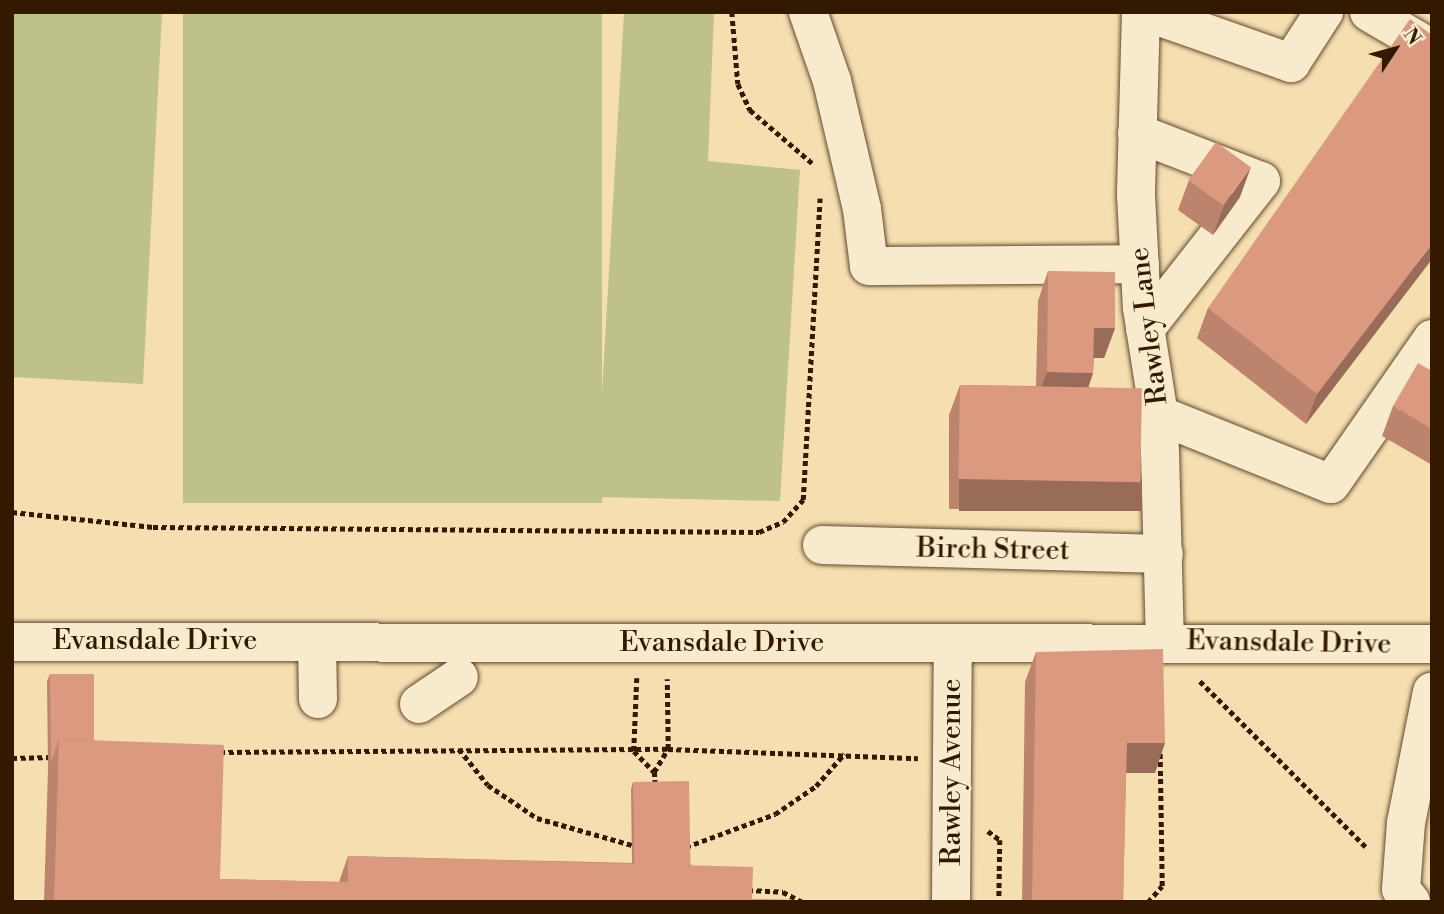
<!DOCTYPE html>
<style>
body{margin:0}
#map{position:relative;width:1444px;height:914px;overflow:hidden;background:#f5deb0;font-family:"Libre Bodoni",serif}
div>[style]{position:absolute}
.green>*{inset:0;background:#bec18a;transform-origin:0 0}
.path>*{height:4.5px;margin-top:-2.25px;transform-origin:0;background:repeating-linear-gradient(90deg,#321900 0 5px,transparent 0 8.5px)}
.roads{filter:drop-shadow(0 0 2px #634a2c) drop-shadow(0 0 2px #634a2c)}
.minor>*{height:38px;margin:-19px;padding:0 19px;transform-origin:19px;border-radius:19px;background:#f8eacc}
.wall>*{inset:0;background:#bc846d}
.shaded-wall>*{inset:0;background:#996c59;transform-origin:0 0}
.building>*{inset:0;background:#db9a7f;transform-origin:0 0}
span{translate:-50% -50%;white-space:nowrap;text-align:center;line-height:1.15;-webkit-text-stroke:5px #f8eacc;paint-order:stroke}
.street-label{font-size:28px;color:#321900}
.frame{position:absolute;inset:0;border:14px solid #321900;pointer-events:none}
.north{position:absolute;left:1360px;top:14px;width:70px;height:70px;-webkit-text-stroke:5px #f8eacc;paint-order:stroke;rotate:54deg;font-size:19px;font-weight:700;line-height:28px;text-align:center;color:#321900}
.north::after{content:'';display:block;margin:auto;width:24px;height:32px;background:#321900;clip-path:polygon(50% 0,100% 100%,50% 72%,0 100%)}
</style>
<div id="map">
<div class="green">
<i style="clip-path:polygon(12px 12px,162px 12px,143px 384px,12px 377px)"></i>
<i style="left:183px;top:12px;width:419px;height:491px"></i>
<i style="clip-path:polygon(624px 12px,714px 12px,708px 161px,800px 170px,780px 501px,596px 497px)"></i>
</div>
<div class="path">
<i style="left:732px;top:12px;width:72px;rotate:85.2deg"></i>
<i style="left:738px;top:84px;width:29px;rotate:65deg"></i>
<i style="left:750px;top:110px;width:82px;rotate:40.5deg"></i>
<i style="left:12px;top:512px;width:142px;rotate:6.1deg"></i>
<i style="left:153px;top:527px;width:606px;rotate:0.47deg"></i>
<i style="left:759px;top:532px;width:26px;rotate:-23deg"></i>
<i style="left:783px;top:522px;width:30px;rotate:-48deg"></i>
<i style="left:803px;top:500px;width:302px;rotate:-86.8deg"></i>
<i style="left:637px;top:678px;width:73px;rotate:92.4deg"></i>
<i style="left:634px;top:751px;width:29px;rotate:46deg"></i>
<i style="left:1200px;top:681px;width:236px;rotate:45deg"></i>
<i style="left:459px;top:749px;width:46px;rotate:51.1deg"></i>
<i style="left:488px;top:785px;width:59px;rotate:34deg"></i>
<i style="left:537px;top:818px;width:102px;rotate:15.9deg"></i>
<i style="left:220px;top:752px;width:448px;rotate:-0.4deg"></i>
<i style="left:668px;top:749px;width:250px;rotate:2.1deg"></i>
<i style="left:12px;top:758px;width:41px;rotate:-1.4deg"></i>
<i style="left:655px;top:785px;width:13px;rotate:-94deg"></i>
<i style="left:654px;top:772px;width:27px;rotate:-59deg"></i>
<i style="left:668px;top:749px;width:70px;rotate:-90.8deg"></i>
<i style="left:988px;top:831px;width:15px;rotate:37deg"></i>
<i style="left:1000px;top:840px;width:62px;rotate:90.9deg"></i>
<i style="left:686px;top:847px;width:95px;rotate:-20.3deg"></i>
<i style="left:775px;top:814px;width:50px;rotate:-34.3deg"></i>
<i style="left:816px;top:786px;width:43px;rotate:-48.8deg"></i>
<i style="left:748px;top:890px;width:35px;rotate:3deg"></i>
<i style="left:783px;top:892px;width:22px;rotate:27deg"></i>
<i style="left:1148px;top:902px;width:21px;rotate:-49deg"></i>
<i style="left:1162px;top:886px;width:134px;rotate:-90.9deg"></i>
</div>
<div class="roads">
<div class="minor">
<i style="left:808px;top:12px;width:73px;rotate:70.8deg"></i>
<i style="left:832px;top:81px;width:131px;rotate:76.8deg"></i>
<i style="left:862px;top:209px;width:57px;rotate:83deg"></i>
<i style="left:869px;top:266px;width:271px;rotate:-0.4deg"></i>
<i style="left:1141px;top:12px;width:183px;rotate:91.6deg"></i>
<i style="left:1136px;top:195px;width:113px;rotate:87deg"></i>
<i style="left:1142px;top:308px;width:108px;rotate:81deg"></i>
<i style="left:1159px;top:415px;width:226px;rotate:88.5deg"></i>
<i style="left:1146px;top:12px;width:154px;rotate:19.4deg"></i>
<i style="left:1291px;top:63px;width:61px;rotate:-57.1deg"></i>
<i style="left:1369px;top:12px;width:73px;rotate:30.4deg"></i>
<i style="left:1137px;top:133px;width:133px;rotate:21.2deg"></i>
<i style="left:1261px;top:181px;width:188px;rotate:128.1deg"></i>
<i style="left:1159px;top:415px;width:185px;rotate:21.9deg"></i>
<i style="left:1331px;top:484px;width:177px;rotate:-55.1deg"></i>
<i style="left:822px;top:545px;width:342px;rotate:1.5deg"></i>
<i style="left:12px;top:642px;width:1420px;rotate:0.08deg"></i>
<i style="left:317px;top:642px;width:57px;rotate:89deg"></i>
<i style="left:419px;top:704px;width:48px;rotate:-34deg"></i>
<i style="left:951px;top:902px;width:259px;rotate:-89.6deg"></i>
<i style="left:1411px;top:902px;width:16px;rotate:-128deg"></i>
<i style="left:1401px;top:889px;width:66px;rotate:-85.7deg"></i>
<i style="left:1406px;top:823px;width:134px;rotate:-78.8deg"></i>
</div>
</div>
<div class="wall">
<i style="clip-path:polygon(1189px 180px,1240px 197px,1213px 235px,1178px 210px)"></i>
<i style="clip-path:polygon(1432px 259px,1306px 424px,1197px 338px,1208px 308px)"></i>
<i style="clip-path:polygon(1048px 271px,1115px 328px,1104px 358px,1094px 358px,1093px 373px,1089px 386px,1142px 480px,1131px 510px,949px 509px,949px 415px,960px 385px,1036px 386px,1038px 301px)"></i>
<i style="clip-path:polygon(1432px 371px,1432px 465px,1382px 436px,1393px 406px)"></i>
<i style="clip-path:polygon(1036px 652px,1155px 773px,1126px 773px,1123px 902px,1022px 902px,1025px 682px)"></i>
<i style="clip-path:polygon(50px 674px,94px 740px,220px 879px,339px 882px,348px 856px,632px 863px,631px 789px,633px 782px,691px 865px,752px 899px,881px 902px,44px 902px,48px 769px,47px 681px)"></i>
</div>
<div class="shaded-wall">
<i style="clip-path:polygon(1251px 167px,1240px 197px,1213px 235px,1224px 205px)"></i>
<i style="clip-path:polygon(1432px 244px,1432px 259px,1306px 424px,1317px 394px)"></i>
<i style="clip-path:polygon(1094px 328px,1115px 328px,1104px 358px,1083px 358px)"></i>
<i style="clip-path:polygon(1047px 372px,1093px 373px,1082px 403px,1036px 402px)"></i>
<i style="left:959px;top:479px;width:183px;height:32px"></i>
<i style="clip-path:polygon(1127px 743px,1165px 743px,1155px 773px,1116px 773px)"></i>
</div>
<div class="building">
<i style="clip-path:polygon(1410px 19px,1432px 35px,1432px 244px,1317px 394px,1208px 308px)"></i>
<i style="left:1216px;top:142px;width:43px;height:47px;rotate:36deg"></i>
<i style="clip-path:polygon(1048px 271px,1115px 272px,1115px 328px,1094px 328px,1093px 373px,1047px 372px)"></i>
<i style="clip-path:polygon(1418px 363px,1432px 371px,1432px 429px,1393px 406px)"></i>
<i style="left:960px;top:385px;width:182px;height:94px;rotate:1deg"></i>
<i style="clip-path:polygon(1163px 649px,1165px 743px,1127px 743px,1123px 902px,1032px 902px,1036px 652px)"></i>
<i style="clip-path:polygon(50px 674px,94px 674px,94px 740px,59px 739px,51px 763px)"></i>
<i style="clip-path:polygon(59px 739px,224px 745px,220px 879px,348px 882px,348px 856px,753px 867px,752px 899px,881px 902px,54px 902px)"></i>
<i style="left:689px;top:781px;width:84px;height:56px;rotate:89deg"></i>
</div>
<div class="street-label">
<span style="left:1149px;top:326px;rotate:-97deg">Rawley Lane</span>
<span style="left:993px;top:550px;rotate:1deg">Birch Street</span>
<span style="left:155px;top:641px">Evansdale Drive</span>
<span style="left:722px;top:643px">Evansdale Drive</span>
<span style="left:1289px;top:643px;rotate:1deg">Evansdale Drive</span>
<span style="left:952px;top:772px;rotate:-90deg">Rawley Avenue</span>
</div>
<div class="frame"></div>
<div class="north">N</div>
</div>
